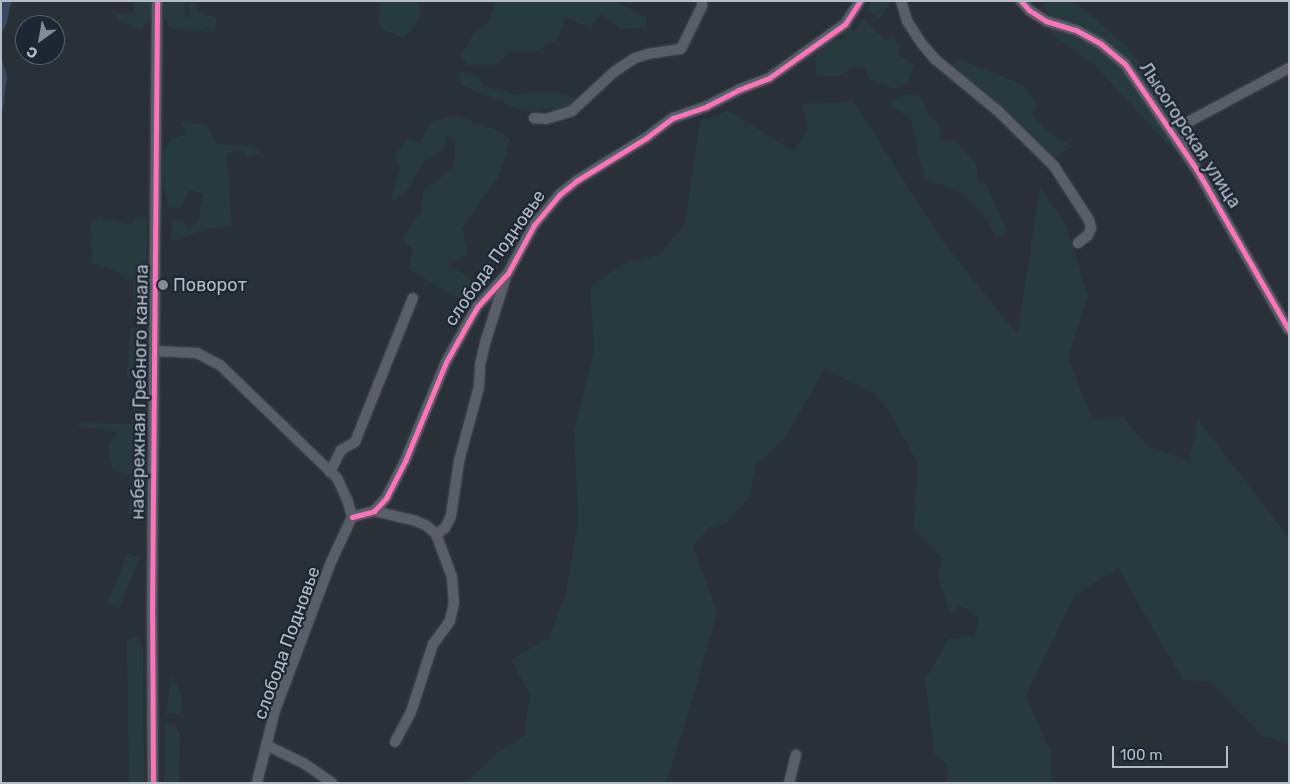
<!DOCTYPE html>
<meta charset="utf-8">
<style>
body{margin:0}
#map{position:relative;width:1290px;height:784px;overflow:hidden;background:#2a3038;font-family:Rubik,sans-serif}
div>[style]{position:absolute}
.green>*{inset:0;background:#273a3e;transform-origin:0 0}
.water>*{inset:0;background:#384963}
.roads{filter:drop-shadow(0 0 1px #484c53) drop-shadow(0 0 1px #484c53)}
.minor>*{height:10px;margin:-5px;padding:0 5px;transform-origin:5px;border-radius:5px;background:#5a5e66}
.cycleway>*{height:5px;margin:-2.5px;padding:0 2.5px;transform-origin:2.5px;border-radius:2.5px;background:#fb73b8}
.dots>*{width:14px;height:14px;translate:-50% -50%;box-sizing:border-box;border:2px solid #1d2633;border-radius:50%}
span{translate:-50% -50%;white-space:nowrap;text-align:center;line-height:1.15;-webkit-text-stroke:4.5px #1d2633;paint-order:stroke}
.street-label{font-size:18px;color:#b4bcc9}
.poi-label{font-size:18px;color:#b4bcc9}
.left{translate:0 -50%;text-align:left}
.frame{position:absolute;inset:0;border:2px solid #b4bcc9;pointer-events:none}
.north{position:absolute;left:15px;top:15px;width:50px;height:50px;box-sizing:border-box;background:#1d2633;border:1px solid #59626f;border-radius:50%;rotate:212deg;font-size:14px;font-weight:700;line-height:20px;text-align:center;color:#b4bcc9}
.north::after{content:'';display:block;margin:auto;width:18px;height:22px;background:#848b96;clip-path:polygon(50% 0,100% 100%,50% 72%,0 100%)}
.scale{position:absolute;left:1112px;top:746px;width:116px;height:22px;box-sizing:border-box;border:2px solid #b4bcc9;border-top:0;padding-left:6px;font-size:15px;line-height:18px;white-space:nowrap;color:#b4bcc9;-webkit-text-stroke:4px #1d2633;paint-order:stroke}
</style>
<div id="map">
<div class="green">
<i style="clip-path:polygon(134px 1px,151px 1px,153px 18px,141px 29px,119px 21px,116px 14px,134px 13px)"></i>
<i style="clip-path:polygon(164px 1px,185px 1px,185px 15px,190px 18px,188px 2px,196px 3px,198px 12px,217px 18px,215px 30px,197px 25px,215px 32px,175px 29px,169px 26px,164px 19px)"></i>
<i style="clip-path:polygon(380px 1px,417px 1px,423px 12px,413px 29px,403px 38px,382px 29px,379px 23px)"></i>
<i style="clip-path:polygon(495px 1px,616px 1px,647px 18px,646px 28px,620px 29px,602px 14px,590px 28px,566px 17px,557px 40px,537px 51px,510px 51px,497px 65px,467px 65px,461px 55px,473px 35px,490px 20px)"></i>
<i style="clip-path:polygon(870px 1px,891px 1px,880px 19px,866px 10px)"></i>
<i style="clip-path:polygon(1047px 1px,1071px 1px,1088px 13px,1128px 48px,1172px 107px,1184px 137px,1179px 137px,1117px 51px,1079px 27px,1048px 14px,1042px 6px)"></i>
<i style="clip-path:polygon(864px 20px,884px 39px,893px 37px,901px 46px,898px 54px,914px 65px,907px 83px,894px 89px,869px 80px,864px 66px,852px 68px,837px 77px,816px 75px,815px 58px,822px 46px,834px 39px,843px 40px,844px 31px,855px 31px,860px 21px)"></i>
<i style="clip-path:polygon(1049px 25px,1097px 47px,1121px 66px,1177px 146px,1168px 145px,1095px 65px,1052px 35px)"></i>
<i style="clip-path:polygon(962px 60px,1021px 84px,1038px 105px,1032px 114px,1052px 135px,1073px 146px,1054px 158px,948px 65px)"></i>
<i style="clip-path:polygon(459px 72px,479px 75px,483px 86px,515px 94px,551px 92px,567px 94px,575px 100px,573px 107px,524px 111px,461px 85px)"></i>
<i style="clip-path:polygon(907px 94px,920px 95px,928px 114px,939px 124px,941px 141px,956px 141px,976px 164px,978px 181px,987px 185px,1008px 233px,995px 236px,989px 222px,958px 190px,924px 179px,911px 119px,888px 103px)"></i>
<i style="clip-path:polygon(853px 101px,944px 243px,1017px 334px,1040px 188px,1065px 223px,1088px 296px,1068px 358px,1092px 419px,1124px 417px,1147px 446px,1189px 461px,1198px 419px,1289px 539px,1289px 743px,1263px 737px,1210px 682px,1183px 680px,1118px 568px,1075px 595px,1026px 696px,1051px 753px,1052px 783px,946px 783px,947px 764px,934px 753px,925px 680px,949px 639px,974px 635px,979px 618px,961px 605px,950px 614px,938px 577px,942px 558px,913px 529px,918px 464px,891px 414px,874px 393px,824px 369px,786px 437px,756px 465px,749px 498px,727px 522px,715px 527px,710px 526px,693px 547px,717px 612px,689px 712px,666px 783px,465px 783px,498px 752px,524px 737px,530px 695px,511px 660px,549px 637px,566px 593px,578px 522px,574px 430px,594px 350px,590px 287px,627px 262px,659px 255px,685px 223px,700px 120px,729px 111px,793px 151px,808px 131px,802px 104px)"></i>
<i style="clip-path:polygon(458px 116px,498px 131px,510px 139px,499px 176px,462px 228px,468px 254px,448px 264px,486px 291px,473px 307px,408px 269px,413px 250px,402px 239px,421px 212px,423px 191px,453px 168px,456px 139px,445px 136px,444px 150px,424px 161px,406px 192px,390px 203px,400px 166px,395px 155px,409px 138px,421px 143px,430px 122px)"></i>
<i style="clip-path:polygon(180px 121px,207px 125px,217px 144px,253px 146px,260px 153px,250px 158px,243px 151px,233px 151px,227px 155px,232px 226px,207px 229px,170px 241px,172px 221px,182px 220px,189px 228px,198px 221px,203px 194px,191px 190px,180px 207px,169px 208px,163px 184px,163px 151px,172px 139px,187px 134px)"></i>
<i style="clip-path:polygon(99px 217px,131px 225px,134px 218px,147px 217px,146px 283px,144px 282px,146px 283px,147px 308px,145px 316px,134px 319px,133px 279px,127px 280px,119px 272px,92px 263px,90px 225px)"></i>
<i style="left:131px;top:328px;width:12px;height:50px;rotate:5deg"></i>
<i style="clip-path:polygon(134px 397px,146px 431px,148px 513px,129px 516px,131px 475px,113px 470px,108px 445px,118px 432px,80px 426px,75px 423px,132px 424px)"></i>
<i style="left:128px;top:553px;width:13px;height:54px;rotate:23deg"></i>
<i style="clip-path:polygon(138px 637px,143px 649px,144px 783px,129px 783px,127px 640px)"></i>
<i style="clip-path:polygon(171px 676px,182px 694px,181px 714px,166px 714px)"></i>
<i style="clip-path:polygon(165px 725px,175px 725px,180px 733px,179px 783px,164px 783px)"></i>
</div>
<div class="water">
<i style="clip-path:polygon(1px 1px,11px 1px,7px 22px,1px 35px)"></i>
<i style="clip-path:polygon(1px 57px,7px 76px,1px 123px)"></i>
</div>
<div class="roads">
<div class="minor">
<i style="left:901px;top:1px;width:21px;rotate:73deg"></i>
<i style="left:907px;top:21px;width:27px;rotate:57deg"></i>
<i style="left:922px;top:44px;width:21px;rotate:49deg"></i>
<i style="left:936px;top:60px;width:80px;rotate:39.4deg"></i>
<i style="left:998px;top:111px;width:78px;rotate:44.5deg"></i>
<i style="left:1054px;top:166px;width:64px;rotate:57.1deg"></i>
<i style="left:1089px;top:220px;width:8px;rotate:76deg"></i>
<i style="left:1091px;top:228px;width:8px;rotate:113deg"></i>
<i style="left:1088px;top:235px;width:13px;rotate:141deg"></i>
<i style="left:1021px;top:1px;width:12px;rotate:48deg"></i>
<i style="left:1029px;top:10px;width:20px;rotate:33deg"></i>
<i style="left:1046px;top:21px;width:31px;rotate:17deg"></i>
<i style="left:1076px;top:30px;width:29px;rotate:29deg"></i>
<i style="left:1101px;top:44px;width:31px;rotate:40deg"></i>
<i style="left:1125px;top:64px;width:130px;rotate:55.9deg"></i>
<i style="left:1198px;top:172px;width:182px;rotate:60.1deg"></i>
<i style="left:534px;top:118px;width:12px;rotate:5deg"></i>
<i style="left:546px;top:119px;width:27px;rotate:-17deg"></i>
<i style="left:572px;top:111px;width:57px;rotate:-42.9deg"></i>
<i style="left:614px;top:72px;width:25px;rotate:-34deg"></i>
<i style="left:635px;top:58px;width:14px;rotate:-17deg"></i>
<i style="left:648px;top:54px;width:33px;rotate:-9deg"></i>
<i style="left:681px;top:49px;width:48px;rotate:-64deg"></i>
<i style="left:702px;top:6px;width:5px;rotate:-90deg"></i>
<i style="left:1183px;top:149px;width:15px;rotate:-74deg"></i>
<i style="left:1187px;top:135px;width:10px;rotate:-90deg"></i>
<i style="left:1187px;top:125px;width:5px;rotate:-53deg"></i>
<i style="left:1190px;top:121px;width:112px;rotate:-28.2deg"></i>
<i style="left:155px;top:351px;width:42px;rotate:2.7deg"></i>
<i style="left:197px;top:353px;width:26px;rotate:28deg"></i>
<i style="left:220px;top:365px;width:163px;rotate:44deg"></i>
<i style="left:337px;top:478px;width:23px;rotate:65deg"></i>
<i style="left:347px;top:499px;width:19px;rotate:74deg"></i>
<i style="left:352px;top:517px;width:50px;rotate:115deg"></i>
<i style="left:331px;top:562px;width:158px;rotate:110.7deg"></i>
<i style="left:275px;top:710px;width:75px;rotate:103.9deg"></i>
<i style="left:330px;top:472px;width:25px;rotate:-63deg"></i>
<i style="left:341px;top:450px;width:16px;rotate:-30deg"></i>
<i style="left:355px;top:442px;width:155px;rotate:-68.1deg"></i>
<i style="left:374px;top:511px;width:43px;rotate:13.4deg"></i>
<i style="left:416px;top:521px;width:12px;rotate:24deg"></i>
<i style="left:427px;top:526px;width:12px;rotate:42deg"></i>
<i style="left:436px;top:534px;width:46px;rotate:69.6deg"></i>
<i style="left:452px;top:577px;width:26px;rotate:86deg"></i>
<i style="left:454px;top:603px;width:18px;rotate:103deg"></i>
<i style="left:450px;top:621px;width:29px;rotate:126deg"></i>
<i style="left:433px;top:644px;width:71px;rotate:107.9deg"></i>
<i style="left:411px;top:712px;width:34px;rotate:118deg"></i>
<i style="left:352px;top:517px;width:23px;rotate:-15deg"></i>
<i style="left:374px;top:511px;width:18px;rotate:-47deg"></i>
<i style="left:386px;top:498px;width:42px;rotate:-62.8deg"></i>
<i style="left:405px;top:461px;width:107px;rotate:-67.5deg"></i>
<i style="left:446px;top:362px;width:47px;rotate:-60.7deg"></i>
<i style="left:469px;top:321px;width:16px;rotate:-60deg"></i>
<i style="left:477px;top:307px;width:46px;rotate:-47.6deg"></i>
<i style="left:508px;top:273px;width:55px;rotate:-61.6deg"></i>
<i style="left:534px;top:225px;width:39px;rotate:-50deg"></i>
<i style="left:559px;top:195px;width:22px;rotate:-39deg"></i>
<i style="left:576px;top:181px;width:82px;rotate:-31.6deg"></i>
<i style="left:646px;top:138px;width:34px;rotate:-37deg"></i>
<i style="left:673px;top:118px;width:36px;rotate:-19deg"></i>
<i style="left:707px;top:106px;width:35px;rotate:-27deg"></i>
<i style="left:738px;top:90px;width:33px;rotate:-21deg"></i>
<i style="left:769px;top:78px;width:93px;rotate:-35.4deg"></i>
<i style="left:845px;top:24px;width:27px;rotate:-57deg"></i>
<i style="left:436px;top:534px;width:11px;rotate:-34deg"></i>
<i style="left:445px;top:528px;width:13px;rotate:-63deg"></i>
<i style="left:451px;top:516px;width:56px;rotate:-81.7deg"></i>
<i style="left:459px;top:461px;width:77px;rotate:-74.9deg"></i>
<i style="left:479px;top:387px;width:22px;rotate:-87deg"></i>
<i style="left:480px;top:365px;width:26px;rotate:-77deg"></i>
<i style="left:486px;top:340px;width:66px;rotate:-72.4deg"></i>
<i style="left:266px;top:745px;width:43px;rotate:26deg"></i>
<i style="left:305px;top:764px;width:33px;rotate:35deg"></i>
<i style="left:153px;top:783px;width:168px;rotate:-90.3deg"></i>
<i style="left:152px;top:615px;width:614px;rotate:-89.53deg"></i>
<i style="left:789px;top:783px;width:29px;rotate:-76deg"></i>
</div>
</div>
<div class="cycleway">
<i style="left:1021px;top:1px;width:12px;rotate:48deg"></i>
<i style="left:1029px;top:10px;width:20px;rotate:33deg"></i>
<i style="left:1046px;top:21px;width:31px;rotate:17deg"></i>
<i style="left:1076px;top:30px;width:29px;rotate:29deg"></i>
<i style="left:1101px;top:44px;width:31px;rotate:40deg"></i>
<i style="left:1125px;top:64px;width:130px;rotate:55.9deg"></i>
<i style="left:1198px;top:172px;width:182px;rotate:60.1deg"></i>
<i style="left:352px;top:517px;width:23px;rotate:-15deg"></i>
<i style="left:374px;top:511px;width:18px;rotate:-47deg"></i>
<i style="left:386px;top:498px;width:42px;rotate:-62.8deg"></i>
<i style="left:405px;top:461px;width:107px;rotate:-67.5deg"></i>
<i style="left:446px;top:362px;width:47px;rotate:-60.7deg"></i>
<i style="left:469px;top:321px;width:16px;rotate:-60deg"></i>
<i style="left:477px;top:307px;width:46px;rotate:-47.6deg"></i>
<i style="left:508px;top:273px;width:55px;rotate:-61.6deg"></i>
<i style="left:534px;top:225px;width:39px;rotate:-50deg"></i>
<i style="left:559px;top:195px;width:22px;rotate:-39deg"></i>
<i style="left:576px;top:181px;width:82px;rotate:-31.6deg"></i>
<i style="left:646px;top:138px;width:34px;rotate:-37deg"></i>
<i style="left:673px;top:118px;width:36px;rotate:-19deg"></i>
<i style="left:707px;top:106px;width:35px;rotate:-27deg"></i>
<i style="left:738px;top:90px;width:33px;rotate:-21deg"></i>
<i style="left:769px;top:78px;width:93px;rotate:-35.4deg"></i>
<i style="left:845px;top:24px;width:27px;rotate:-57deg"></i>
<i style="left:153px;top:783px;width:168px;rotate:-90.3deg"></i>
<i style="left:152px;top:615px;width:614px;rotate:-89.53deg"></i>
</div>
<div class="dots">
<i style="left:163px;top:285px;background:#848b96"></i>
</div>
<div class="street-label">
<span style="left:1190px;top:135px;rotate:57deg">Лысогорская улица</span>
<span style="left:495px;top:258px;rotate:-55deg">слобода Подновье</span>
<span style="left:140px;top:392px;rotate:-89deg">набережная Гребного канала</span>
<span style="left:287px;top:643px;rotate:-70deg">слобода Подновье</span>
</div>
<div class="poi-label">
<span class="left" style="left:173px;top:285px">Поворот</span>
</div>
<div class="frame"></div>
<div class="north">С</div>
<div class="scale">100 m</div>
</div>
